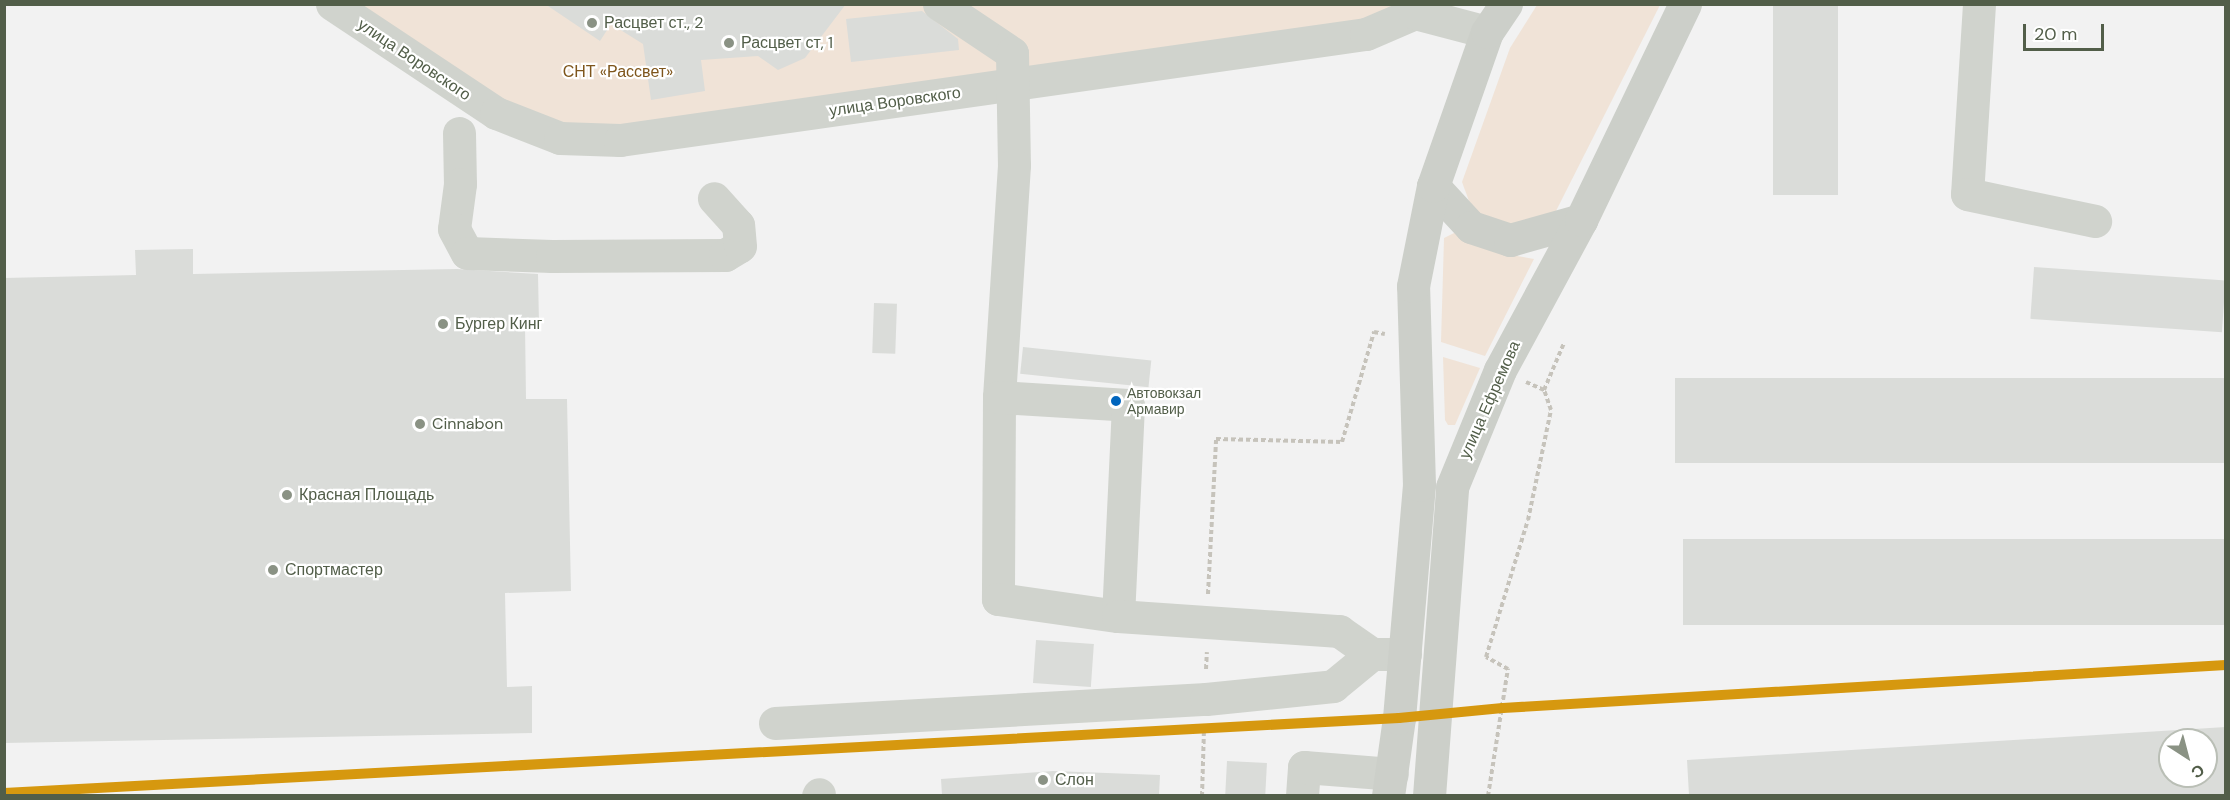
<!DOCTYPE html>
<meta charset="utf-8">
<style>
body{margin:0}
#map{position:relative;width:2230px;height:800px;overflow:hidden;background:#f2f2f2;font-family:"DM Sans",sans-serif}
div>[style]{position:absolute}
.green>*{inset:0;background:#f0e3d7}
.building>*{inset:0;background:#dadcd9;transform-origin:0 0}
.path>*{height:4px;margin-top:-2px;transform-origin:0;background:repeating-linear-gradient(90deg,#c6c3bb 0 4.5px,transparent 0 7.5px)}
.minor>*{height:33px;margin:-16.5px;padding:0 16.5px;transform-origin:16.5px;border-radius:16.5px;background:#d0d3cd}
.major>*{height:33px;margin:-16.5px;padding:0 16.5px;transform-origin:16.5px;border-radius:16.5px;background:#cccfc9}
.rail-1>*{height:10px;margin:-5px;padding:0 5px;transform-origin:5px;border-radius:5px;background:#d6980f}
.dots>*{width:16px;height:16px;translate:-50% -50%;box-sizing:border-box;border:3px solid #fff;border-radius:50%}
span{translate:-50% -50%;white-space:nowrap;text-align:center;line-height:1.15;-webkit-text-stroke:4.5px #fff;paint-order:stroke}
.bus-label{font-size:14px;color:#525e49}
.left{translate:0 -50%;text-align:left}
.poi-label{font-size:16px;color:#525e49}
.street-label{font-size:16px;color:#525e49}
.park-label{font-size:16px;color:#7e551b}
.frame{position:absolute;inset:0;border:6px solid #525e49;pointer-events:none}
.north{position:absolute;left:2158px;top:728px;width:60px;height:60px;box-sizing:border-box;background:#fff;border:2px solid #babfb6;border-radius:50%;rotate:144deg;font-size:16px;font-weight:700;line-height:24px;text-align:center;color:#525e49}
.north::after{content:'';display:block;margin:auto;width:21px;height:27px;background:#8a9284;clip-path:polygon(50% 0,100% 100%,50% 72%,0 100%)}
.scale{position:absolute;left:2023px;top:24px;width:81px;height:27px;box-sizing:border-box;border:3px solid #525e49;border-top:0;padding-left:8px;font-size:18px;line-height:21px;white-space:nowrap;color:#525e49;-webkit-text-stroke:4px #fff;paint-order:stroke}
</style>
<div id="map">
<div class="green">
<i style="clip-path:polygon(332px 5px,1458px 5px,1366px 34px,560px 138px)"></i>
<i style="clip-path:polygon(1537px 5px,1660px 5px,1556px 211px,1508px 226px,1479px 214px,1469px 201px,1462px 182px,1510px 48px)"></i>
<i style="clip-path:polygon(1458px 231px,1511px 255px,1534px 259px,1485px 356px,1441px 342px,1444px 238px)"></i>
<i style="clip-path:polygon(1443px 357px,1480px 368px,1455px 425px,1448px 425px,1445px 420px)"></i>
</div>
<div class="building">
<i style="clip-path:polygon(545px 4px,846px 4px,805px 58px,778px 70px,758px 56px,701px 60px,705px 91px,651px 100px,643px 44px,611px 24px,600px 41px)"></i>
<i style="left:1773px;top:4px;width:65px;height:191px"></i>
<i style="clip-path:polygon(922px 11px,958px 39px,959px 50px,851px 62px,846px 19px)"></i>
<i style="clip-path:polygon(193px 249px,193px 274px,457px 269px,538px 274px,539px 324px,525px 325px,526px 399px,567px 399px,571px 591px,505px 593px,507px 687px,532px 686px,532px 733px,4px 743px,4px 278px,136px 275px,135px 250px)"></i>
<i style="left:2034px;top:267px;width:192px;height:52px;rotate:4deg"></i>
<i style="left:874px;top:303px;width:23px;height:50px;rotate:2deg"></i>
<i style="left:1023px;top:347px;width:129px;height:27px;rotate:6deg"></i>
<i style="left:2226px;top:378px;width:85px;height:551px;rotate:90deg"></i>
<i style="left:2226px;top:539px;width:86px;height:543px;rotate:90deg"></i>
<i style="left:1036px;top:640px;width:58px;height:43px;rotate:4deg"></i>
<i style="clip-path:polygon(evenodd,2226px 727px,2226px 795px,1689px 795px,1687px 760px,2226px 727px,2170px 740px,2206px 740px,2206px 776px,2170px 776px,2170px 740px)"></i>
<i style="left:1227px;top:761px;width:40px;height:34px;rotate:3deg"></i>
<i style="clip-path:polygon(1053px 771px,1160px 775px,1159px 795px,942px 795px,941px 779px)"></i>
</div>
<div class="path">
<i style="left:1526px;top:382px;width:20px;rotate:24deg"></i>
<i style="left:1208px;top:594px;width:155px;rotate:-87deg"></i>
<i style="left:1216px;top:439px;width:126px;rotate:1.4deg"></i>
<i style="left:1342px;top:442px;width:115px;rotate:-73.8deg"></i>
<i style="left:1374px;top:332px;width:11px;rotate:10deg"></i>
<i style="left:1206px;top:669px;width:17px;rotate:-87deg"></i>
<i style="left:1202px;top:796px;width:69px;rotate:-88.3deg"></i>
<i style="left:1488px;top:796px;width:129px;rotate:-81.1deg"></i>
<i style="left:1508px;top:669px;width:25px;rotate:-151deg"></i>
<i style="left:1486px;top:657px;width:143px;rotate:-73deg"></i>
<i style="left:1528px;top:520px;width:112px;rotate:-78.2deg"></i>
<i style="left:1551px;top:410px;width:21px;rotate:-109deg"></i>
<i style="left:1544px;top:390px;width:51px;rotate:-66.9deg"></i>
</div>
<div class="minor">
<i style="left:332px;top:4px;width:197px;rotate:33.6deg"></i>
<i style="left:496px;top:113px;width:69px;rotate:21.3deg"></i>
<i style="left:560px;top:138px;width:60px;rotate:1.9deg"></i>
<i style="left:620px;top:140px;width:753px;rotate:-8.09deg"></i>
<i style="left:1366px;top:34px;width:53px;rotate:-23.2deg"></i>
<i style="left:1415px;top:13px;width:74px;rotate:14.8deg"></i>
<i style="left:939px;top:4px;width:88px;rotate:33.9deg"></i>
<i style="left:1012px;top:53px;width:112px;rotate:89deg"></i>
<i style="left:1014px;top:165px;width:232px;rotate:93.7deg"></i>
<i style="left:999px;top:397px;width:202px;rotate:90.3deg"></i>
<i style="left:998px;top:599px;width:121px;rotate:8.1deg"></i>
<i style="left:1979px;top:4px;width:190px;rotate:93.6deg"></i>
<i style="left:1967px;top:194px;width:131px;rotate:11.9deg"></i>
<i style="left:459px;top:133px;width:51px;rotate:88.9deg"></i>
<i style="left:460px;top:184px;width:45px;rotate:97.6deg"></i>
<i style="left:454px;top:229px;width:27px;rotate:62deg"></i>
<i style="left:467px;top:253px;width:85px;rotate:2deg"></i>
<i style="left:552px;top:256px;width:173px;rotate:-0.3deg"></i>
<i style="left:725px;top:255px;width:17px;rotate:-31deg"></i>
<i style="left:740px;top:246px;width:21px;rotate:-95deg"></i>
<i style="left:738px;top:225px;width:36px;rotate:-132deg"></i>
<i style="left:999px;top:397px;width:129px;rotate:3.5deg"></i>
<i style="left:1128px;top:405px;width:211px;rotate:92.7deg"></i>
<i style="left:1118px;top:616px;width:222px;rotate:3.9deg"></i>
<i style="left:1339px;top:631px;width:40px;rotate:34.9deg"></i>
<i style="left:1372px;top:654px;width:33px"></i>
<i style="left:775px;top:723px;width:432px;rotate:-3.2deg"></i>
<i style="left:1206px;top:699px;width:128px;rotate:-5.8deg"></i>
<i style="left:1333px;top:686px;width:50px;rotate:-39.4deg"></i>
<i style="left:818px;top:796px;width:2px;rotate:-63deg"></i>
<i style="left:1302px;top:796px;width:29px;rotate:-86deg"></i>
<i style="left:1304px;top:767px;width:88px;rotate:4.5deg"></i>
</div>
<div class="major">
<i style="left:1433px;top:186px;width:56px;rotate:47.2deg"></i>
<i style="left:1471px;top:227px;width:41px;rotate:18.4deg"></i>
<i style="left:1510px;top:240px;width:74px;rotate:-15.7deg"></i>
<i style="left:1388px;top:796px;width:79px;rotate:-82deg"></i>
<i style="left:1399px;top:718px;width:234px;rotate:-85.1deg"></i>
<i style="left:1419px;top:485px;width:199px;rotate:-91.7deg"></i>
<i style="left:1413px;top:286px;width:102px;rotate:-78.7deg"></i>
<i style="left:1433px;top:186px;width:163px;rotate:-70.7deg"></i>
<i style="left:1487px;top:32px;width:34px;rotate:-56deg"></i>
<i style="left:1429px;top:796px;width:310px;rotate:-85.7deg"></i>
<i style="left:1452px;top:487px;width:126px;rotate:-67.7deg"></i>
<i style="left:1500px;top:370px;width:170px;rotate:-61.6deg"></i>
<i style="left:1581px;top:220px;width:240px;rotate:-64.3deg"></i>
</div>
<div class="rail-1">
<i style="left:4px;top:793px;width:1397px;rotate:-3.08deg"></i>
<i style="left:1399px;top:718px;width:104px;rotate:-5.5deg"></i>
<i style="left:1503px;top:708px;width:724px;rotate:-3.4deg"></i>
</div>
<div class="dots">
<i style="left:592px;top:23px;background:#8a9284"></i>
<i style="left:729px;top:43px;background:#8a9284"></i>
<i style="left:443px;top:324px;background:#8a9284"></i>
<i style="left:1116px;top:401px;background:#0065bd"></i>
<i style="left:420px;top:424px;background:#8a9284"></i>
<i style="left:287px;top:495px;background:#8a9284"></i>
<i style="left:273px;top:570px;background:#8a9284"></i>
<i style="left:1043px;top:780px;background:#8a9284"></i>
</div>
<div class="bus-label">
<span class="left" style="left:1127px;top:401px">Автовокзал<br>Армавир</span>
</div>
<div class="poi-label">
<span class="left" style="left:604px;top:23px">Расцвет ст., 2</span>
<span class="left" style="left:741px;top:43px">Расцвет ст, 1</span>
<span class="left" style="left:455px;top:324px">Бургер Кинг</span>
<span class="left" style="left:432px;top:424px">Cinnabon</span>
<span class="left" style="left:299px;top:495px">Красная Площадь</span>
<span class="left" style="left:285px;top:570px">Спортмастер</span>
<span class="left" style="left:1055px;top:780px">Слон</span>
</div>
<div class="street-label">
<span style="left:414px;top:60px;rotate:34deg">улица Воровского</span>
<span style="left:895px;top:102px;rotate:-8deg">улица Воровского</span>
<span style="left:1490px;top:400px;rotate:-66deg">улица Ефремова</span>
</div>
<div class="park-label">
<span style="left:618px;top:72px">СНТ «Рассвет»</span>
</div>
<div class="frame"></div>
<div class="north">С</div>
<div class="scale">20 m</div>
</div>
